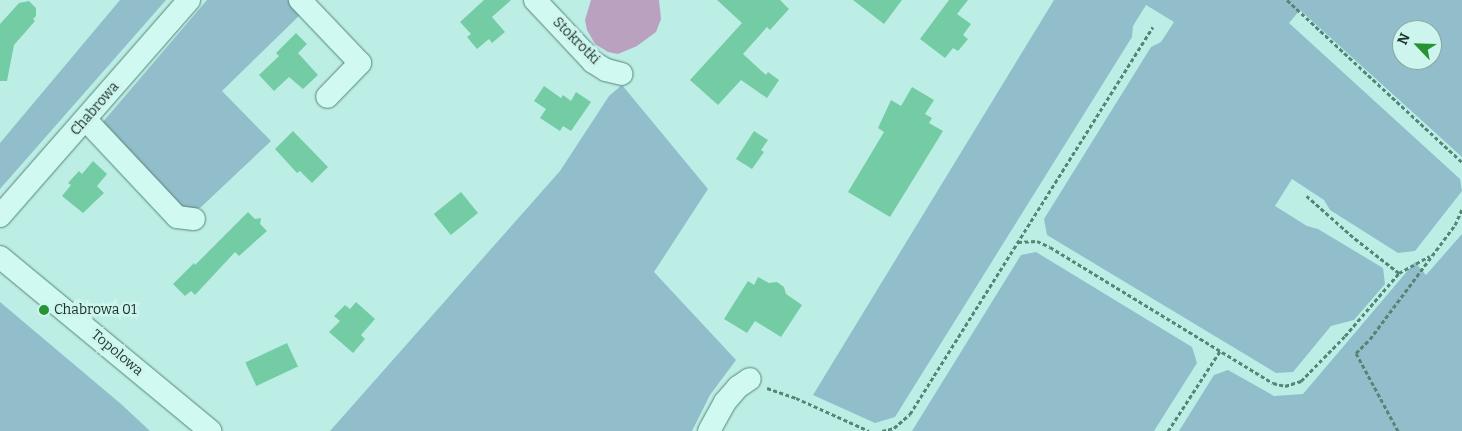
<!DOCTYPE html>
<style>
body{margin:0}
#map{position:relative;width:1462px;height:431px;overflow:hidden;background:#bdeee5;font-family:Bitter,serif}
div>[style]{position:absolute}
.green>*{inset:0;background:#92bdcb}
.water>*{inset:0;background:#baa1bf}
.building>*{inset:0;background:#73cca3;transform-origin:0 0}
.path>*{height:3px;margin-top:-1.5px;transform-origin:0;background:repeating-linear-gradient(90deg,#568575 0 4px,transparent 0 6.5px)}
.roads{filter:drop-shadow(0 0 1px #568575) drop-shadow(0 0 1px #568575)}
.minor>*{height:22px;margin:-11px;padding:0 11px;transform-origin:11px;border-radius:11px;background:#d0f9f1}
.dots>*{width:14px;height:14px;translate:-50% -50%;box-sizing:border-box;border:2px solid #cdf5ee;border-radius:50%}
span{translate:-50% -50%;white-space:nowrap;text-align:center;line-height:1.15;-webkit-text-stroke:5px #cdf5ee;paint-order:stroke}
.street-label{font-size:14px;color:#1b342a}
.poi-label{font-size:14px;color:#1b342a}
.left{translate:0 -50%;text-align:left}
.north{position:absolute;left:1392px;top:20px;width:50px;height:50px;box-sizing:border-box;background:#cdf5ee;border:1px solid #86a8a0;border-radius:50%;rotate:294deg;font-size:14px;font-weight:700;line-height:20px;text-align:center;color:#1b342a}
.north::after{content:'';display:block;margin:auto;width:18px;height:22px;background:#269433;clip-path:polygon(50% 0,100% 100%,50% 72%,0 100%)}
</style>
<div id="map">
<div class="green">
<i style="clip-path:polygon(120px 0,166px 0,0 189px,0 143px)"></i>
<i style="clip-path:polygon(207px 0,288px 0,301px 14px,222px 91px,271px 141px,200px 208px,179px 208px,102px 123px)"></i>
<i style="clip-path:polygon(evenodd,1054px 0,1462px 0,1462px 157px,1300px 10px,1289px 23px,1460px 179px,1462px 191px,1415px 251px,1398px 253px,1330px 210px,1324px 200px,1292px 179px,1275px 206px,1307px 226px,1318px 229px,1383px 268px,1385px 284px,1354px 320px,1331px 326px,1293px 372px,1276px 373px,1047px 235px,1044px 219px,1151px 47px,1161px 42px,1174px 22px,1146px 5px,1133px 26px,1132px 37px,895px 417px,875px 423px,813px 395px,1054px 0,1402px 30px,1432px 30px,1432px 60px,1402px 60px,1402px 30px)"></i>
<i style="clip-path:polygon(622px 85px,708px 189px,654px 272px,736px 360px,710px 395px,692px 431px,330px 431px,560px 171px,609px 96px)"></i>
<i style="clip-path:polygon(1462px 234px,1462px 431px,1179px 431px,1214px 375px,1228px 370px,1274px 396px,1303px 394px,1415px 262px,1426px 275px)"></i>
<i style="clip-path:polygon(1036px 252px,1192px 347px,1197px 363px,1154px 431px,912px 431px,1021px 255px)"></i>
<i style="clip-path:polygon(0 302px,121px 404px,150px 431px,0 431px)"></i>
</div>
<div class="water">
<i style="clip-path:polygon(591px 0,659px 0,661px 19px,656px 32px,637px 46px,618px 54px,608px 52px,595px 44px,587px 30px,585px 20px)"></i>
</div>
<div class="building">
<i style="clip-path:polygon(484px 0,511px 0,492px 17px,505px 32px,492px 43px,489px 39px,477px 49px,467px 37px,471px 34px,460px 22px)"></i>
<i style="clip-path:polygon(717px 0,780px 0,789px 9px,770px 30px,767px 27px,743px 54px,766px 75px,768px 72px,779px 80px,767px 98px,741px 80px,718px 105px,690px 80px,742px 23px)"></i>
<i style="clip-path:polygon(853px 0,902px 0,884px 24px)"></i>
<i style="clip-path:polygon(949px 0,968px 0,957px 14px,971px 24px,963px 35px,968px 39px,958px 51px,953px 48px,945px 58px,920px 39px)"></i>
<i style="clip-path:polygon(29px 1px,36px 8px,36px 16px,33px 19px,35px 21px,14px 45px,7px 81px,0 81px,0 24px,19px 3px)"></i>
<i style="clip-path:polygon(296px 33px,307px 44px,298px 53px,318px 75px,303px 89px,289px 77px,274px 91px,259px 75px,279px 56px,276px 53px)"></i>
<i style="clip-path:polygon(544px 86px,561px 98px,563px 95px,571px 101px,576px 92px,591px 102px,571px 131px,563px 126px,560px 131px,540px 118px,546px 109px,534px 101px)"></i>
<i style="clip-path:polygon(912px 87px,934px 100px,925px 114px,932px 118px,929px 123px,943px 131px,890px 217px,848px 192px,884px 132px,878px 128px,891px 100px,901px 106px)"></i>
<i style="clip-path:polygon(293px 131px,328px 167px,312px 183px,300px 171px,297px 173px,275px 149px)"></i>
<i style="clip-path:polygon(754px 131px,768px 140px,761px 150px,764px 152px,752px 169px,736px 159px)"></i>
<i style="clip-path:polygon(93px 161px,107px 174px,97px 186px,104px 193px,83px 213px,62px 196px,71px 185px,68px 183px,79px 171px,82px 174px)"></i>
<i style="left:461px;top:192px;width:27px;height:35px;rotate:51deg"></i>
<i style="clip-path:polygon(248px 212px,255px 219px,261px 218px,260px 224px,267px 231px,239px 256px,235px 252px,195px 295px,191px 291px,185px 296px,173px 284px,194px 263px,195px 265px)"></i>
<i style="clip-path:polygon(758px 277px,769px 283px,777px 282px,784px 287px,786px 294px,802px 305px,781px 337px,755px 321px,747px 333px,724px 319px,748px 281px,754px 285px)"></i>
<i style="clip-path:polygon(356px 302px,375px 319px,361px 335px,365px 339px,353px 353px,329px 332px,340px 321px,334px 316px,345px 305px,350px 309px)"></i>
<i style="left:287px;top:343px;width:26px;height:46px;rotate:65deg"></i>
</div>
<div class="path">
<i style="left:1287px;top:0;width:238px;rotate:42.8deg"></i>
<i style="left:1018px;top:242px;width:19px;rotate:-3deg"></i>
<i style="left:1037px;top:241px;width:14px;rotate:25deg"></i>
<i style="left:1050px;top:247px;width:261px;rotate:31.4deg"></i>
<i style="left:1273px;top:383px;width:12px;rotate:14deg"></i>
<i style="left:1285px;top:386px;width:17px;rotate:-17deg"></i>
<i style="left:1301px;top:381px;width:63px;rotate:-45.6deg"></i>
<i style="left:1345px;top:336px;width:83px;rotate:-49.4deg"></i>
<i style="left:1399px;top:273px;width:58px;rotate:-142deg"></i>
<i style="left:1353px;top:237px;width:62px;rotate:-138.3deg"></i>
<i style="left:1399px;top:273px;width:35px;rotate:-29deg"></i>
<i style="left:767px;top:388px;width:31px;rotate:19deg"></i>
<i style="left:796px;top:398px;width:80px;rotate:24.3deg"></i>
<i style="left:882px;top:431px;width:12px;rotate:-14deg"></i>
<i style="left:894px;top:428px;width:21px;rotate:-41deg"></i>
<i style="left:910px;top:414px;width:457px;rotate:-57.9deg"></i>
<i style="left:1168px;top:431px;width:95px;rotate:-57deg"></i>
<i style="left:1398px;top:431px;width:89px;rotate:-118.3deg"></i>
<i style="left:1356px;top:353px;width:20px;rotate:-45deg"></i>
<i style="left:1370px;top:339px;width:142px;rotate:-53.3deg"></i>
<i style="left:1455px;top:225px;width:17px;rotate:-66deg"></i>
</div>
<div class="roads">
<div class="minor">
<i style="left:300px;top:0;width:87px;rotate:46.4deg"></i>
<i style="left:360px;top:63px;width:47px;rotate:134.1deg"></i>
<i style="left:535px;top:0;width:85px;rotate:46.9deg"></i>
<i style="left:593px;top:62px;width:15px;rotate:32deg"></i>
<i style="left:606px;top:70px;width:16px;rotate:14deg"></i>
<i style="left:86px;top:120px;width:133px;rotate:46.8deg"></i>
<i style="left:177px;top:217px;width:17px;rotate:7deg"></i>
<i style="left:0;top:216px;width:287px;rotate:-48.8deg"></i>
<i style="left:0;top:257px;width:273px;rotate:39.6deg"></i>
<i style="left:709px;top:431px;width:33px;rotate:-61deg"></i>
<i style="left:725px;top:402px;width:20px;rotate:-49deg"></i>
<i style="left:738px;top:387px;width:14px;rotate:-34deg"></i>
</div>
</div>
<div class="dots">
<i style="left:44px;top:310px;background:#269433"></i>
</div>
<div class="street-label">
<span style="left:576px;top:41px;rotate:45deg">Stokrotki</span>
<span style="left:95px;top:109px;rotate:-49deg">Chabrowa</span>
<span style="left:117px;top:353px;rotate:40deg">Topolowa</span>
</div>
<div class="poi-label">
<span class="left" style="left:54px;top:310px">Chabrowa 01</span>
</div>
<div class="north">N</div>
</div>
